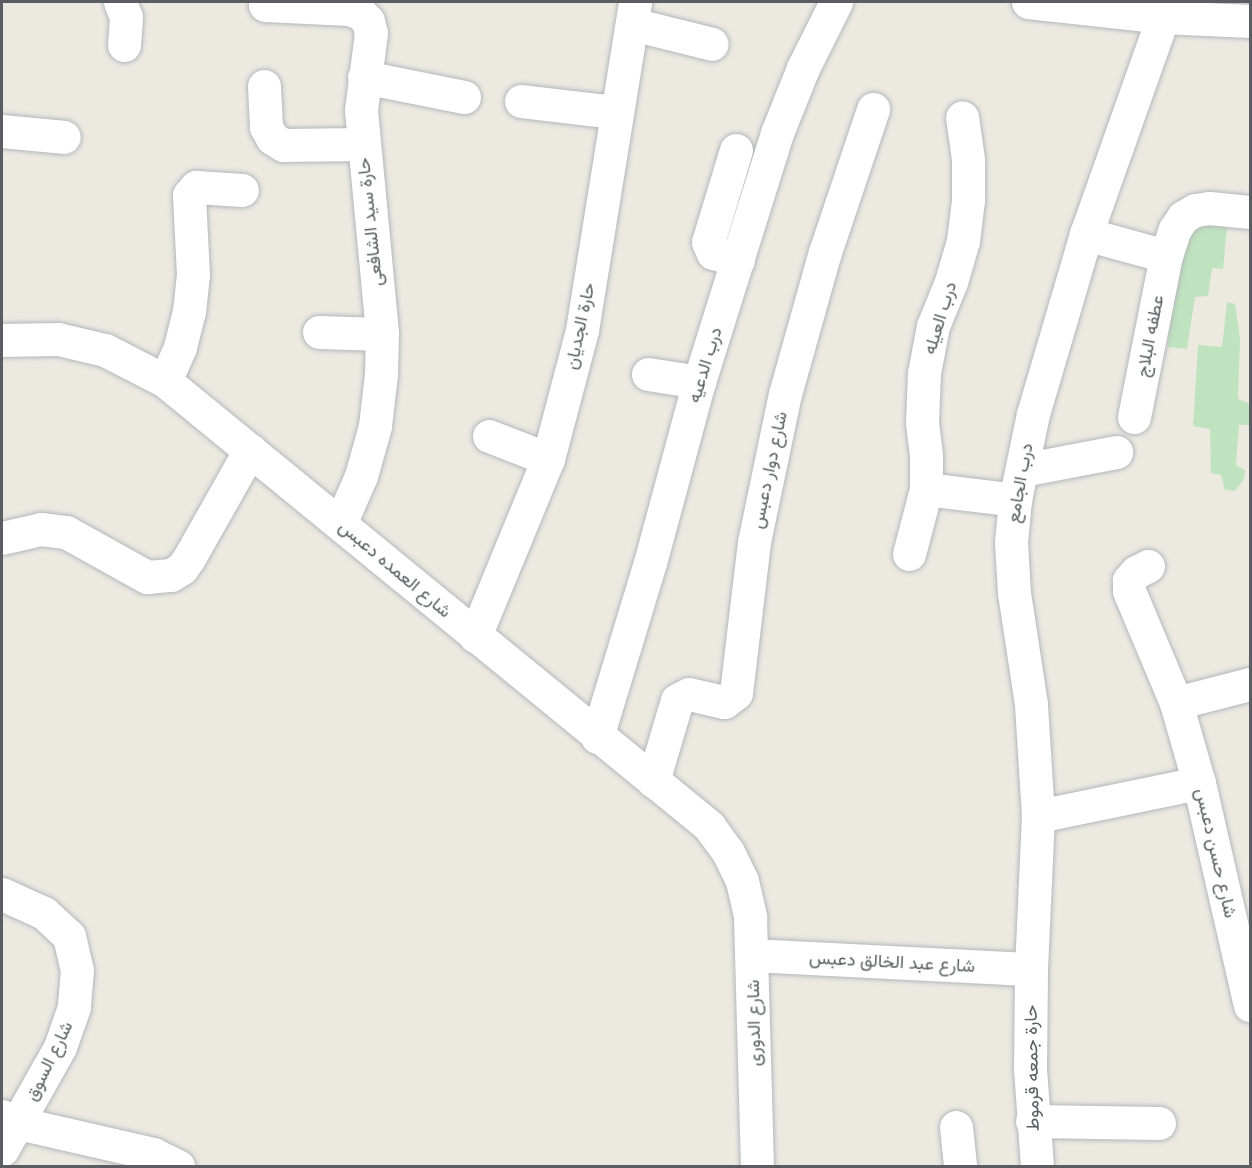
<!DOCTYPE html>
<meta charset="utf-8">
<style>
body{margin:0}
#map{position:relative;width:1252px;height:1168px;overflow:hidden;background:#ece9e1;font-family:"PT Sans",Vazirmatn,sans-serif}
div>[style]{position:absolute}
.green>*{inset:0;background:#bfe3be}
.roads{filter:drop-shadow(0 0 2px #b4b7bb) drop-shadow(0 0 2px #b4b7bb)}
.minor>*{height:33px;margin:-16.5px;padding:0 16.5px;transform-origin:16.5px;border-radius:16.5px;background:#fff}
span{translate:-50% -50%;white-space:nowrap;text-align:center;line-height:1.15;-webkit-text-stroke:5px #fff;paint-order:stroke}
.street-label{font-size:18px;color:#5a5d61}
.frame{position:absolute;inset:0;border:3px solid #5a5d61;pointer-events:none}
</style>
<div id="map">
<div class="green">
<i style="clip-path:polygon(1228px 218px,1223px 269px,1212px 268px,1208px 296px,1195px 297px,1187px 349px,1168px 347px,1171px 305px,1179px 282px,1165px 278px,1183px 225px)"></i>
<i style="clip-path:polygon(1227px 302px,1235px 304px,1240px 339px,1238px 399px,1250px 404px,1250px 425px,1239px 425px,1236px 465px,1245px 470px,1244px 479px,1235px 491px,1225px 490px,1221px 475px,1211px 473px,1210px 429px,1193px 426px,1198px 345px,1222px 347px)"></i>
</div>
<div class="roads">
<div class="minor">
<i style="left:120px;top:2px;width:16px;rotate:68deg"></i>
<i style="left:126px;top:17px;width:28px;rotate:94deg"></i>
<i style="left:1028px;top:2px;width:136px;rotate:6.3deg"></i>
<i style="left:1163px;top:17px;width:87px;rotate:2.6deg"></i>
<i style="left:265px;top:5px;width:84px;rotate:2.7deg"></i>
<i style="left:349px;top:9px;width:12px;rotate:20deg"></i>
<i style="left:360px;top:13px;width:11px;rotate:45deg"></i>
<i style="left:368px;top:21px;width:12px;rotate:76deg"></i>
<i style="left:371px;top:33px;width:78px;rotate:97.4deg"></i>
<i style="left:361px;top:110px;width:225px;rotate:84.6deg"></i>
<i style="left:382px;top:334px;width:40px;rotate:91.4deg"></i>
<i style="left:381px;top:374px;width:52px;rotate:96.6deg"></i>
<i style="left:375px;top:426px;width:52px;rotate:105.6deg"></i>
<i style="left:361px;top:476px;width:52px;rotate:113.6deg"></i>
<i style="left:632px;top:24px;width:82px;rotate:14deg"></i>
<i style="left:364px;top:77px;width:102px;rotate:11.3deg"></i>
<i style="left:264px;top:86px;width:41px;rotate:87.2deg"></i>
<i style="left:266px;top:127px;width:13px;rotate:61deg"></i>
<i style="left:272px;top:138px;width:13px;rotate:32deg"></i>
<i style="left:283px;top:145px;width:79px;rotate:-0.7deg"></i>
<i style="left:521px;top:101px;width:95px;rotate:6.7deg"></i>
<i style="left:2px;top:131px;width:62px;rotate:5.5deg"></i>
<i style="left:736px;top:150px;width:96px;rotate:106.9deg"></i>
<i style="left:708px;top:242px;width:12px;rotate:66deg"></i>
<i style="left:713px;top:253px;width:26px;rotate:16deg"></i>
<i style="left:1086px;top:234px;width:83px;rotate:15.4deg"></i>
<i style="left:319px;top:332px;width:63px;rotate:1.8deg"></i>
<i style="left:2px;top:340px;width:56px;rotate:-1deg"></i>
<i style="left:58px;top:339px;width:48px;rotate:13.2deg"></i>
<i style="left:105px;top:350px;width:68px;rotate:27.3deg"></i>
<i style="left:165px;top:381px;width:703px;rotate:39.28deg"></i>
<i style="left:709px;top:826px;width:32px;rotate:54deg"></i>
<i style="left:728px;top:852px;width:32px;rotate:64deg"></i>
<i style="left:742px;top:881px;width:37px;rotate:77deg"></i>
<i style="left:750px;top:917px;width:249px;rotate:88.4deg"></i>
<i style="left:648px;top:374px;width:52px;rotate:8.9deg"></i>
<i style="left:165px;top:381px;width:37px;rotate:-66deg"></i>
<i style="left:180px;top:347px;width:36px;rotate:-76deg"></i>
<i style="left:189px;top:312px;width:37px;rotate:-84deg"></i>
<i style="left:193px;top:275px;width:80px;rotate:-92.9deg"></i>
<i style="left:189px;top:195px;width:11px;rotate:-49deg"></i>
<i style="left:196px;top:187px;width:46px;rotate:3.7deg"></i>
<i style="left:1134px;top:417px;width:164px;rotate:-78.8deg"></i>
<i style="left:1166px;top:256px;width:28px;rotate:-72deg"></i>
<i style="left:1175px;top:229px;width:14px;rotate:-56deg"></i>
<i style="left:1183px;top:217px;width:14px;rotate:-30deg"></i>
<i style="left:1195px;top:210px;width:14px;rotate:-8deg"></i>
<i style="left:1209px;top:208px;width:41px;rotate:5.6deg"></i>
<i style="left:489px;top:436px;width:63px;rotate:21.3deg"></i>
<i style="left:1022px;top:470px;width:96px;rotate:-10.8deg"></i>
<i style="left:926px;top:489px;width:90px;rotate:7deg"></i>
<i style="left:2px;top:538px;width:40px;rotate:-13deg"></i>
<i style="left:41px;top:529px;width:25px;rotate:7deg"></i>
<i style="left:66px;top:532px;width:93px;rotate:29.1deg"></i>
<i style="left:147px;top:577px;width:24px;rotate:-5deg"></i>
<i style="left:171px;top:575px;width:13px;rotate:-32deg"></i>
<i style="left:182px;top:568px;width:12px;rotate:-55deg"></i>
<i style="left:189px;top:558px;width:124px;rotate:-60.5deg"></i>
<i style="left:909px;top:554px;width:67px;rotate:-75.3deg"></i>
<i style="left:926px;top:489px;width:34px;rotate:-90deg"></i>
<i style="left:926px;top:455px;width:33px;rotate:-97deg"></i>
<i style="left:922px;top:422px;width:49px;rotate:-87.7deg"></i>
<i style="left:924px;top:373px;width:48px;rotate:-79.2deg"></i>
<i style="left:933px;top:326px;width:48px;rotate:-67.8deg"></i>
<i style="left:951px;top:282px;width:43px;rotate:-73.7deg"></i>
<i style="left:963px;top:241px;width:41px;rotate:-83deg"></i>
<i style="left:968px;top:200px;width:41px;rotate:-90deg"></i>
<i style="left:968px;top:159px;width:42px;rotate:-98.1deg"></i>
<i style="left:1148px;top:566px;width:13px;rotate:153deg"></i>
<i style="left:1136px;top:572px;width:11px;rotate:131deg"></i>
<i style="left:1129px;top:580px;width:11px;rotate:90deg"></i>
<i style="left:1129px;top:591px;width:121px;rotate:67.2deg"></i>
<i style="left:1176px;top:703px;width:83px;rotate:74deg"></i>
<i style="left:1199px;top:783px;width:228px;rotate:77.1deg"></i>
<i style="left:475px;top:636px;width:191px;rotate:-67.6deg"></i>
<i style="left:548px;top:459px;width:133px;rotate:-75.2deg"></i>
<i style="left:582px;top:330px;width:332px;rotate:-80.8deg"></i>
<i style="left:1176px;top:703px;width:76px;rotate:-14.4deg"></i>
<i style="left:597px;top:737px;width:182px;rotate:-73.1deg"></i>
<i style="left:650px;top:563px;width:188px;rotate:-74.9deg"></i>
<i style="left:699px;top:382px;width:261px;rotate:-72.6deg"></i>
<i style="left:777px;top:133px;width:70px;rotate:-68.2deg"></i>
<i style="left:803px;top:68px;width:74px;rotate:-63.4deg"></i>
<i style="left:653px;top:781px;width:84px;rotate:-73.5deg"></i>
<i style="left:677px;top:700px;width:13px;rotate:-27deg"></i>
<i style="left:689px;top:694px;width:36px;rotate:13deg"></i>
<i style="left:724px;top:702px;width:15px;rotate:-37deg"></i>
<i style="left:736px;top:693px;width:152px;rotate:-83.2deg"></i>
<i style="left:754px;top:542px;width:151px;rotate:-78.2deg"></i>
<i style="left:785px;top:394px;width:148px;rotate:-74.3deg"></i>
<i style="left:825px;top:252px;width:151px;rotate:-71.4deg"></i>
<i style="left:1038px;top:816px;width:164px;rotate:-11.6deg"></i>
<i style="left:2px;top:894px;width:46px;rotate:24.3deg"></i>
<i style="left:44px;top:913px;width:34px;rotate:43deg"></i>
<i style="left:69px;top:936px;width:35px;rotate:77deg"></i>
<i style="left:77px;top:970px;width:37px;rotate:95deg"></i>
<i style="left:74px;top:1007px;width:42px;rotate:109.3deg"></i>
<i style="left:60px;top:1047px;width:118px;rotate:119.4deg"></i>
<i style="left:753px;top:955px;width:278px;rotate:2.9deg"></i>
<i style="left:2px;top:1116px;width:17px;rotate:24deg"></i>
<i style="left:18px;top:1123px;width:139px;rotate:12.9deg"></i>
<i style="left:153px;top:1154px;width:28px;rotate:26deg"></i>
<i style="left:1032px;top:1121px;width:127px;rotate:0.9deg"></i>
<i style="left:956px;top:1127px;width:39px;rotate:84deg"></i>
<i style="left:1037px;top:1166px;width:97px;rotate:-94.1deg"></i>
<i style="left:1030px;top:1069px;width:100px;rotate:-89.4deg"></i>
<i style="left:1031px;top:969px;width:153px;rotate:-87.4deg"></i>
<i style="left:1038px;top:816px;width:112px;rotate:-93.6deg"></i>
<i style="left:1031px;top:704px;width:112px;rotate:-98.7deg"></i>
<i style="left:1014px;top:593px;width:51px;rotate:-93.4deg"></i>
<i style="left:1011px;top:542px;width:42px;rotate:-84.6deg"></i>
<i style="left:1015px;top:500px;width:88px;rotate:-78.2deg"></i>
<i style="left:1033px;top:414px;width:188px;rotate:-73.6deg"></i>
<i style="left:1086px;top:234px;width:230px;rotate:-70.5deg"></i>
</div>
</div>
<div class="street-label">
<span style="left:370px;top:222px;rotate:-96deg">حارة سيد الشافعى</span>
<span style="left:940px;top:318px;rotate:-73deg">درب العيله</span>
<span style="left:580px;top:326px;rotate:-78deg">حارة الجديان</span>
<span style="left:1150px;top:336px;rotate:-79deg">عطفه البلاج</span>
<span style="left:705px;top:365px;rotate:-73deg">درب الدعيه</span>
<span style="left:769px;top:470px;rotate:-78deg">شارع دوار دعبس</span>
<span style="left:1020px;top:483px;rotate:-80deg">درب الجامع</span>
<span style="left:395px;top:569px;rotate:40deg">شارع العمده دعبس</span>
<span style="left:1216px;top:853px;rotate:77deg">شارع حسن دعبس</span>
<span style="left:892px;top:962px;rotate:3deg">شارع عبد الخالق دعبس</span>
<span style="left:754px;top:1023px;rotate:-91deg">شارع الدورى</span>
<span style="left:49px;top:1061px;rotate:-64deg">شارع السوق</span>
<span style="left:1032px;top:1068px;rotate:-91deg">حارة جمعه قرموط</span>
</div>
<div class="frame"></div>
</div>
